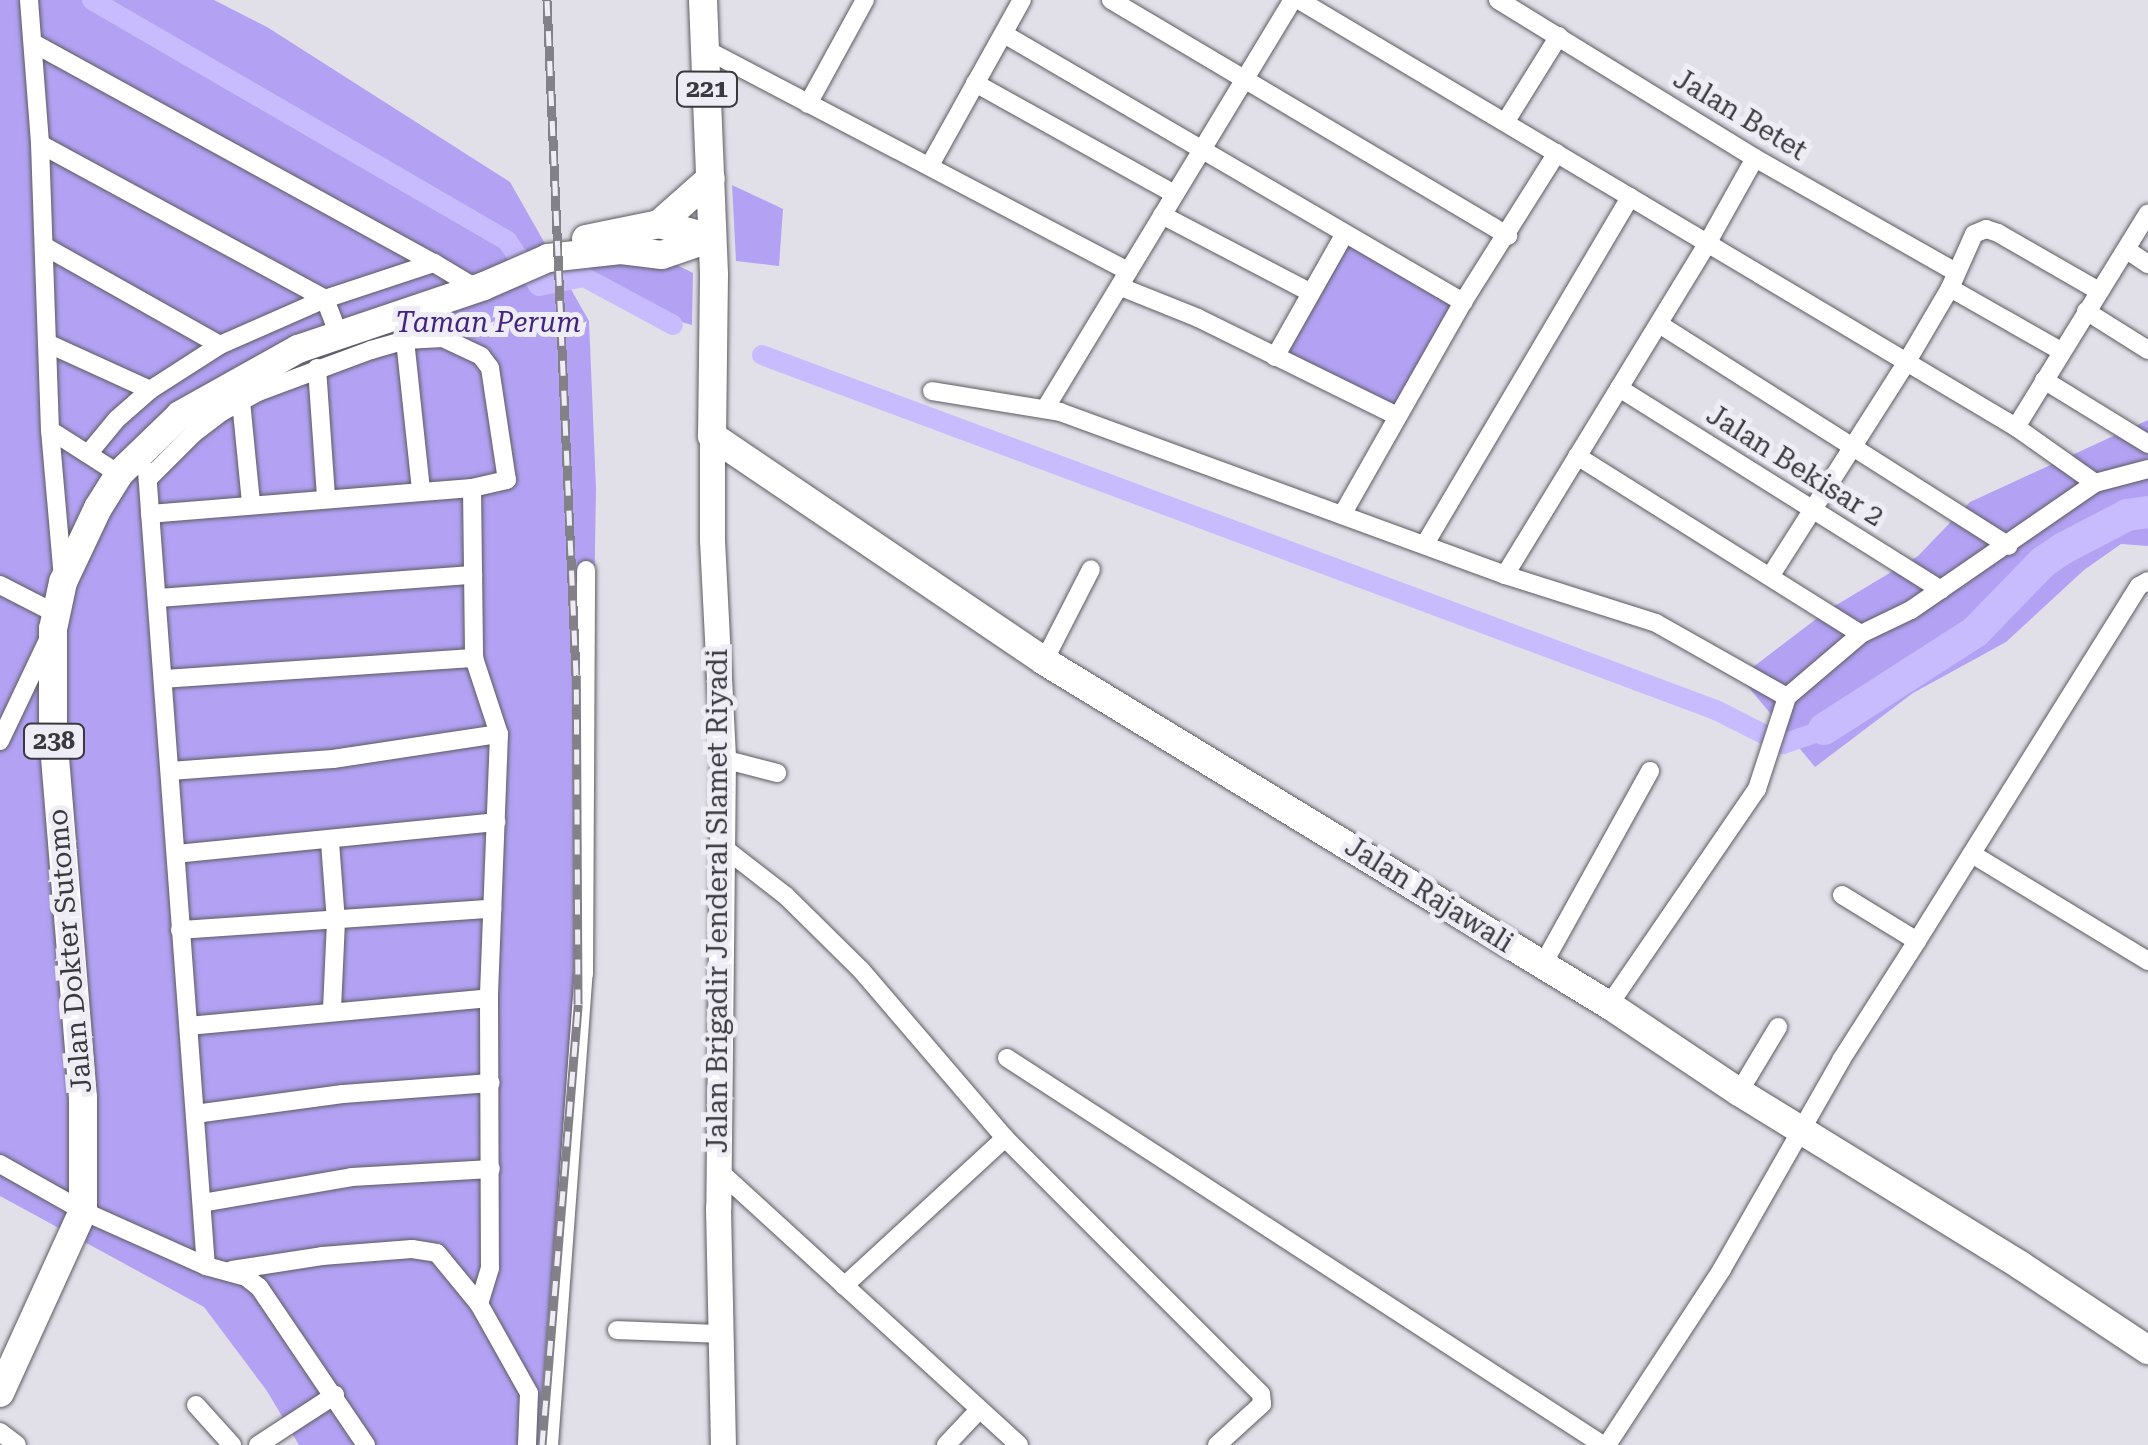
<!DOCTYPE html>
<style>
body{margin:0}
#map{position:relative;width:2148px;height:1445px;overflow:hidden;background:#e1e0e8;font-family:"Roboto Serif",serif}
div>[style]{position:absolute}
.green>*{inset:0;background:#b3a2f3;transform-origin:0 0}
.canal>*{height:20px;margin:-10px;padding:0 10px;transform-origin:10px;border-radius:10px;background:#c8bcfe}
.river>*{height:32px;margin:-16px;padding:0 16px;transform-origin:16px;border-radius:16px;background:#c8bcfe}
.roads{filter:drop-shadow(0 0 2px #5c5b62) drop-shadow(0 0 2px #5c5b62)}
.street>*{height:18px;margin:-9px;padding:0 9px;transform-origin:9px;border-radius:9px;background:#fff}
.secondary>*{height:25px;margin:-12.5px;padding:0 12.5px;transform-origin:12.5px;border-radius:12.5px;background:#fff}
.primary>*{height:28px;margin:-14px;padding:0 14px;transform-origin:14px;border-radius:14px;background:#fff}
.rail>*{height:9px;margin-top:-4.5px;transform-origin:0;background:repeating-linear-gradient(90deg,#eeedf5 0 15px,#828187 0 30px);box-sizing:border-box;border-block:2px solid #828187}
span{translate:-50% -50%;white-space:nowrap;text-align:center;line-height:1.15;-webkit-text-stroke:10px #eeedf5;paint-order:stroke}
.shield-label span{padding:2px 8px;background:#eeedf5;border:2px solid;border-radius:8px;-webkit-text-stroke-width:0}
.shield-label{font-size:25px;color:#3a393d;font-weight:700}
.street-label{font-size:28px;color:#3a393d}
.park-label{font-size:28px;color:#432581;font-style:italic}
</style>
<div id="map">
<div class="green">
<i style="clip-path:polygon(0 0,214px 0,267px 27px,510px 182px,589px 321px,596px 488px,591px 797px,555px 1445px,299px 1445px,267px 1391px,204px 1307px,0 1196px)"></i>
<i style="clip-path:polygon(732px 185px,783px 209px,779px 266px,736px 261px)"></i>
<i style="left:1344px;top:235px;width:137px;height:140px;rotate:29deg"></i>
<i style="clip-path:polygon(585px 255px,671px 262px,693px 273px,692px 325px,671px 319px,585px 272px)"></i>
<i style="clip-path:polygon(2148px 420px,2148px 546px,2121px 544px,2084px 570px,2006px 642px,1913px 693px,1815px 767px,1740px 677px,1828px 610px,1918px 556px,1970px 502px)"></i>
</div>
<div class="canal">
<i style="left:92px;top:0;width:480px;rotate:30.1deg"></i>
<i style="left:507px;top:241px;width:55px;rotate:54.6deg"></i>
<i style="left:539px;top:286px;width:46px;rotate:-11.3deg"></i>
<i style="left:584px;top:277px;width:101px;rotate:28.3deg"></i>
<i style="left:762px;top:355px;width:1018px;rotate:20.41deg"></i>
<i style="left:1716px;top:710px;width:75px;rotate:26.9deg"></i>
<i style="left:1783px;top:744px;width:40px;rotate:-18.9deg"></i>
</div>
<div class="river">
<i style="left:1824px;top:729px;width:179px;rotate:-32.7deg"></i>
<i style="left:1975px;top:632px;width:98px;rotate:-45.8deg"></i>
<i style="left:2043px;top:562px;width:25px;rotate:-34deg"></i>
<i style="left:2064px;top:548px;width:71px;rotate:-27.6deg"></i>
<i style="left:2127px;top:515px;width:21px;rotate:-8deg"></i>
</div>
<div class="roads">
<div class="street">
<i style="left:29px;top:0;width:144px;rotate:85.6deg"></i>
<i style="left:40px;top:144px;width:286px;rotate:88deg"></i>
<i style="left:50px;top:430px;width:149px;rotate:85deg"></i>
<i style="left:1111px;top:0;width:462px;rotate:30.7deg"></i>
<i style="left:1299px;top:0;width:835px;rotate:30.78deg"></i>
<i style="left:2016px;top:427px;width:97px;rotate:35.3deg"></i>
<i style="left:1498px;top:0;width:302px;rotate:31.6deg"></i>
<i style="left:1755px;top:158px;width:231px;rotate:29.6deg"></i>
<i style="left:1004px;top:34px;width:532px;rotate:30.28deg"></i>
<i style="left:35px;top:44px;width:455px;rotate:28.8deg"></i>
<i style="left:434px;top:263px;width:39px;rotate:31deg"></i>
<i style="left:467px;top:283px;width:8px;rotate:60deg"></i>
<i style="left:705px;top:49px;width:478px;rotate:27.7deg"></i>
<i style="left:975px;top:83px;width:227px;rotate:29.1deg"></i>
<i style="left:808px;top:104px;width:119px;rotate:-61.3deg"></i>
<i style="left:1506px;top:121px;width:100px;rotate:-58.1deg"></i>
<i style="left:40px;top:144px;width:324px;rotate:28.5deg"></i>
<i style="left:325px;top:299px;width:36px;rotate:69deg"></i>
<i style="left:930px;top:165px;width:189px;rotate:-60.9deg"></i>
<i style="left:1162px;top:215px;width:168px;rotate:27.6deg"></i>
<i style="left:44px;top:246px;width:202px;rotate:29.4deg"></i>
<i style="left:2127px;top:250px;width:25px;rotate:34deg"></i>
<i style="left:1121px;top:287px;width:83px;rotate:21.9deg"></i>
<i style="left:1198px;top:318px;width:220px;rotate:26.2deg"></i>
<i style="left:1950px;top:288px;width:128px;rotate:29.6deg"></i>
<i style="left:2086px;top:311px;width:73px;rotate:32.2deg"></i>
<i style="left:1659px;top:324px;width:414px;rotate:32.4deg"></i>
<i style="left:405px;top:340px;width:151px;rotate:83.9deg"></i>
<i style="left:49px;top:344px;width:111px;rotate:24.5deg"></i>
<i style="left:1275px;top:357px;width:140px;rotate:-60.5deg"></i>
<i style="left:317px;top:368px;width:128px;rotate:86deg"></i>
<i style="left:2044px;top:380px;width:122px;rotate:31.6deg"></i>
<i style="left:1619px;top:388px;width:380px;rotate:32.1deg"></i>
<i style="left:932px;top:391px;width:130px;rotate:9.3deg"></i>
<i style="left:1060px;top:412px;width:474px;rotate:20.1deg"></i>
<i style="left:1505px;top:575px;width:158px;rotate:17.6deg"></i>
<i style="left:1656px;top:623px;width:150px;rotate:29.5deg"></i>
<i style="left:1787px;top:697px;width:97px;rotate:-40.4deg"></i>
<i style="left:1861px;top:634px;width:55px;rotate:-25.6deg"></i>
<i style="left:1911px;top:610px;width:224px;rotate:-34.6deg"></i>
<i style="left:2095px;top:483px;width:55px;rotate:-14.8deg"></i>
<i style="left:241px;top:401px;width:102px;rotate:84.4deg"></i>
<i style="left:1045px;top:409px;width:478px;rotate:-58.8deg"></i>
<i style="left:2016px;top:427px;width:251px;rotate:-58.3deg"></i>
<i style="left:50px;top:430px;width:82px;rotate:32.5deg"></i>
<i style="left:88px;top:454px;width:45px;rotate:-50.4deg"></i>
<i style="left:117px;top:419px;width:44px;rotate:-41.3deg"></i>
<i style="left:150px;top:390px;width:83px;rotate:-32.7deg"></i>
<i style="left:220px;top:345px;width:115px;rotate:-23.7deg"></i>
<i style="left:325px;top:299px;width:115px;rotate:-18.3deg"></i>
<i style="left:1577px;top:456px;width:335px;rotate:32.1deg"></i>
<i style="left:147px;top:471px;width:797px;rotate:85.76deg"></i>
<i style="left:148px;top:479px;width:65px;rotate:-45deg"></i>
<i style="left:194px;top:433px;width:35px;rotate:-37deg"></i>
<i style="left:222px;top:412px;width:41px;rotate:-29.1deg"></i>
<i style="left:258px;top:392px;width:121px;rotate:-20.4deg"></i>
<i style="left:371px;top:350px;width:35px;rotate:-16deg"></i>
<i style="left:405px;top:340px;width:38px;rotate:-3deg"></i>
<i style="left:443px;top:338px;width:42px;rotate:25.3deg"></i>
<i style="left:481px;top:356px;width:15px;rotate:53deg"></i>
<i style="left:490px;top:368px;width:113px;rotate:81.4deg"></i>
<i style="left:507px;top:480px;width:36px;rotate:167deg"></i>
<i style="left:472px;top:488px;width:323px;rotate:175.4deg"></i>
<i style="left:472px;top:488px;width:170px;rotate:89.3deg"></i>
<i style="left:474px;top:658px;width:80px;rotate:71.8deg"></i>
<i style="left:499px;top:734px;width:264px;rotate:92.2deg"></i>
<i style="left:489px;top:998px;width:270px;rotate:89.8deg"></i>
<i style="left:490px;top:1268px;width:38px;rotate:107deg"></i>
<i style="left:1342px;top:515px;width:245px;rotate:-60.4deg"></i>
<i style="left:1463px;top:302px;width:176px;rotate:-57.8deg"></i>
<i style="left:1425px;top:544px;width:403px;rotate:-59.4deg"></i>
<i style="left:1505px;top:575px;width:390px;rotate:-58.6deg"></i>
<i style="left:1708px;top:242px;width:96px;rotate:-60.8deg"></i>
<i style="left:1771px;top:575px;width:251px;rotate:-57.5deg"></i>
<i style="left:1906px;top:363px;width:87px;rotate:-59.6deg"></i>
<i style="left:1950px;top:288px;width:59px;rotate:-66deg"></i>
<i style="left:1974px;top:234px;width:13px;rotate:-23deg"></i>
<i style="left:1986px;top:229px;width:13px;rotate:18deg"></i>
<i style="left:1998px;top:233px;width:116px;rotate:29.9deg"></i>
<i style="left:0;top:585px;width:62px;rotate:27deg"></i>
<i style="left:157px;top:598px;width:317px;rotate:-4.2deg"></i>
<i style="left:1044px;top:661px;width:103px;rotate:-62.9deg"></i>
<i style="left:163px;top:679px;width:312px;rotate:-3.9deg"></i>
<i style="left:0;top:741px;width:114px;rotate:-64.6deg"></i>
<i style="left:723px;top:759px;width:56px;rotate:14.5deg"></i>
<i style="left:170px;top:771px;width:163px;rotate:-4.2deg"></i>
<i style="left:333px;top:759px;width:168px;rotate:-8.6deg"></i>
<i style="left:330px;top:842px;width:79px;rotate:85.7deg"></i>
<i style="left:336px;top:921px;width:88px;rotate:92.6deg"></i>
<i style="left:719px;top:844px;width:85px;rotate:37.8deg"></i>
<i style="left:786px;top:896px;width:105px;rotate:44.6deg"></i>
<i style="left:861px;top:970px;width:221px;rotate:49.4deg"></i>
<i style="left:1005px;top:1138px;width:362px;rotate:45deg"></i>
<i style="left:1261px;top:1394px;width:10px;rotate:84deg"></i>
<i style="left:1262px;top:1404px;width:61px;rotate:137.7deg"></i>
<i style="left:176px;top:854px;width:322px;rotate:-5.7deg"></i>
<i style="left:1972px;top:854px;width:206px;rotate:31.3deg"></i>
<i style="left:180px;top:930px;width:313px;rotate:-3.9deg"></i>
<i style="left:1917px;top:941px;width:419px;rotate:-58deg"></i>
<i style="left:2139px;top:586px;width:10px;rotate:-29deg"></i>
<i style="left:1542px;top:966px;width:223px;rotate:-61deg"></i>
<i style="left:1609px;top:1005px;width:262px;rotate:-55.6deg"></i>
<i style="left:1757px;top:789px;width:97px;rotate:-71.9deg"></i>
<i style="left:189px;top:1026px;width:301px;rotate:-5.3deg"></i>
<i style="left:1007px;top:1058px;width:711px;rotate:33deg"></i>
<i style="left:1739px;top:1092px;width:76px;rotate:-59deg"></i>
<i style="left:195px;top:1114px;width:149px;rotate:-7.7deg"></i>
<i style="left:343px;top:1094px;width:148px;rotate:-4.3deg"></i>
<i style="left:0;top:1164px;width:95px;rotate:29.5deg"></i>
<i style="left:83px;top:1211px;width:135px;rotate:24.1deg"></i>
<i style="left:206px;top:1266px;width:41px;rotate:15.4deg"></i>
<i style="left:246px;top:1277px;width:16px;rotate:38deg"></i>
<i style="left:259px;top:1287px;width:191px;rotate:55.9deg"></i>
<i style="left:719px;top:1171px;width:406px;rotate:42.4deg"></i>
<i style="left:202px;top:1203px;width:152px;rotate:-9.8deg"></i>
<i style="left:352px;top:1177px;width:139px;rotate:-3.3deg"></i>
<i style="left:232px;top:1270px;width:91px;rotate:-8.8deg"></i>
<i style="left:322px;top:1256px;width:90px;rotate:-4.4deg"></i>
<i style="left:412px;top:1249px;width:25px;rotate:9deg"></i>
<i style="left:437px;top:1253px;width:66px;rotate:50.5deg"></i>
<i style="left:479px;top:1304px;width:102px;rotate:60.7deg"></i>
<i style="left:529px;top:1393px;width:52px;rotate:92.2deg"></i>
<i style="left:844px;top:1286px;width:219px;rotate:-42.6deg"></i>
<i style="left:617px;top:1330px;width:105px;rotate:2.2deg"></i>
<i style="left:196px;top:1405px;width:54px;rotate:48deg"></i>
<i style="left:0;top:1432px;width:21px;rotate:37deg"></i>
<i style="left:258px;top:1445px;width:92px;rotate:-33deg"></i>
<i style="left:549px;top:1445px;width:472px;rotate:-85.8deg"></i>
<i style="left:584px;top:974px;width:404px;rotate:-89.7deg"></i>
<i style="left:946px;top:1445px;width:47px;rotate:-46.7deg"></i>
<i style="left:1607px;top:1445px;width:210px;rotate:-56.8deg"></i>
<i style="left:1722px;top:1269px;width:241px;rotate:-60.3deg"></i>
<i style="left:1841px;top:1060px;width:141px;rotate:-57.4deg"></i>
<i style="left:1917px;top:941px;width:88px;rotate:-148.5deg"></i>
</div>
<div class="secondary">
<i style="left:712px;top:436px;width:104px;rotate:90deg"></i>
<i style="left:712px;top:540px;width:219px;rotate:87.1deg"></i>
<i style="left:723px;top:759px;width:449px;rotate:90.6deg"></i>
<i style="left:718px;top:1208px;width:237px;rotate:88.8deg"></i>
</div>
<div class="primary">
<i style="left:703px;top:0;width:275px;rotate:87.7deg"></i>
<i style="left:714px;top:275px;width:161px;rotate:90.7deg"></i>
<i style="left:712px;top:436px;width:401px;rotate:34.1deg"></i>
<i style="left:1044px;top:661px;width:661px;rotate:31.34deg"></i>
<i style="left:1609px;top:1005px;width:156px;rotate:33.8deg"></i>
<i style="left:1739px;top:1092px;width:330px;rotate:31.6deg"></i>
<i style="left:2020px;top:1265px;width:154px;rotate:33.6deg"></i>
<i style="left:659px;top:224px;width:69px;rotate:-41.5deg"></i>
<i style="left:586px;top:239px;width:75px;rotate:-11.6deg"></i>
<i style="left:659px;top:224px;width:54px;rotate:15.1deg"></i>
<i style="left:0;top:1393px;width:200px;rotate:-65.5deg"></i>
<i style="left:83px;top:1211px;width:113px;rotate:-90deg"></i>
<i style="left:83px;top:1098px;width:369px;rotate:-94.7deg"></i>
<i style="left:53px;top:730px;width:101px;rotate:-90deg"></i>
<i style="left:53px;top:629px;width:48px;rotate:-78deg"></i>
<i style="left:63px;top:582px;width:82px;rotate:-64.7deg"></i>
<i style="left:98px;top:508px;width:40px;rotate:-58deg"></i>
<i style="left:119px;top:474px;width:85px;rotate:-44deg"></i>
<i style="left:180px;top:415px;width:135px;rotate:-29.2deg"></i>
<i style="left:298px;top:349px;width:196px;rotate:-18.7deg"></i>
<i style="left:484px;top:286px;width:70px;rotate:-23.6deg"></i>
<i style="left:548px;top:258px;width:73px;rotate:-6.3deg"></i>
<i style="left:621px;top:250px;width:41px;rotate:7deg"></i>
<i style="left:662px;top:255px;width:52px;rotate:-19.1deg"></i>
</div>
</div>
<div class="rail">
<i style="left:542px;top:1445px;width:442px;rotate:-85.3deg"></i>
<i style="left:578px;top:1004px;width:329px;rotate:-90.3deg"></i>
<i style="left:576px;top:675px;width:676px;rotate:-92.46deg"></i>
</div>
<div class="shield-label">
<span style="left:707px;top:89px">221</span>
<span style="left:54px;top:741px">238</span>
</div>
<div class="street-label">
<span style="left:1740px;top:115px;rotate:31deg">Jalan Betet</span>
<span style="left:1795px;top:466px;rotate:32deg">Jalan Bekisar 2</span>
<span style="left:1429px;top:895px;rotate:32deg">Jalan Rajawali</span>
<span style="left:718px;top:901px;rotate:-90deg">Jalan Brigadir Jenderal Slamet Riyadi</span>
<span style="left:70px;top:951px;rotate:-95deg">Jalan Dokter Sutomo</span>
</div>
<div class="park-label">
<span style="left:488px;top:323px">Taman Perum</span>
</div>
</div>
